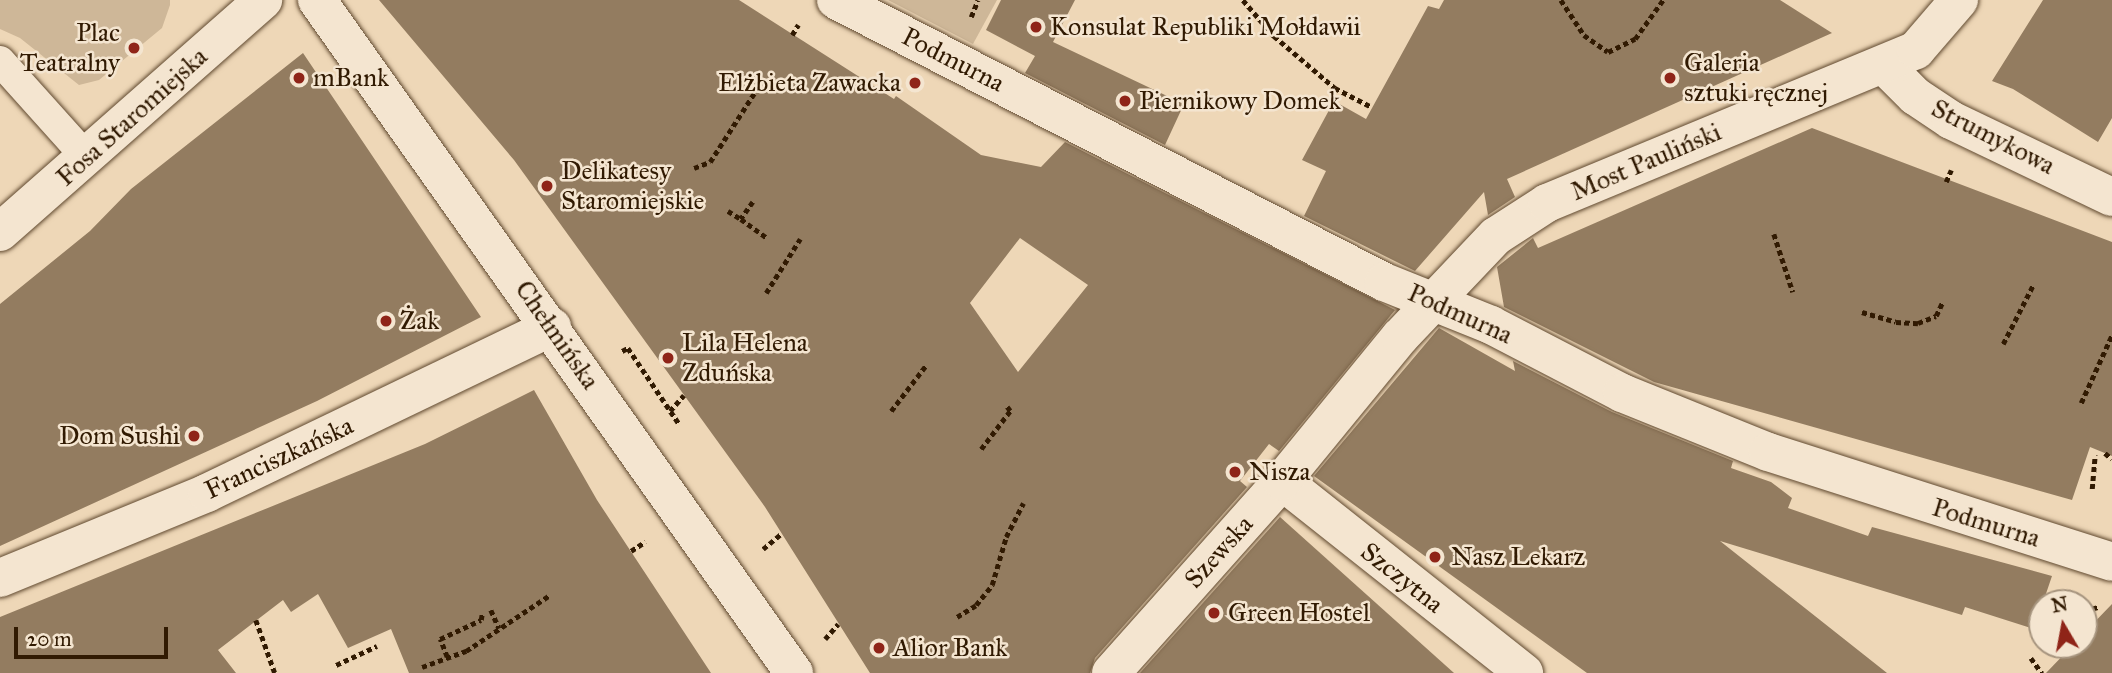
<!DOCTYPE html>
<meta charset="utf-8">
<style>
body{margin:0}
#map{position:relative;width:2112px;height:673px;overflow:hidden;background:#eed7b7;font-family:"IM FELL Great Primer",serif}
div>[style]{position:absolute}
.green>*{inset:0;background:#ceb798}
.building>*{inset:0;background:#937c60}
.path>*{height:4.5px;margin-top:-2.25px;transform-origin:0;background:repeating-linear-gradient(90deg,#311a02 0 5px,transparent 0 8.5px)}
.roads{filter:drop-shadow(0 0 2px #60492f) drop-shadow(0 0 2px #60492f)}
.pedestrian>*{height:30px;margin:-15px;padding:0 15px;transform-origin:15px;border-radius:15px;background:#f4e5d0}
.minor>*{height:38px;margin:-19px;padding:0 19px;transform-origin:19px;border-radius:19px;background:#f4e5d0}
.dots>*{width:19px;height:19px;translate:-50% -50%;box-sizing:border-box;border:4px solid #f4e5d0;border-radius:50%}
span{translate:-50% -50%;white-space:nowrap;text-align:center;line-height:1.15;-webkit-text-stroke:5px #f4e5d0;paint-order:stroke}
.poi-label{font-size:26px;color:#311a02}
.left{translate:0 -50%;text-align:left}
.right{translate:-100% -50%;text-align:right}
.street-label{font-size:26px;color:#311a02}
.north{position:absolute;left:2028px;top:589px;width:70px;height:70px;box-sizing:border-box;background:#f4e5d0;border:2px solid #a6947e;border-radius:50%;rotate:350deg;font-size:19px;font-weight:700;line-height:28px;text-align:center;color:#311a02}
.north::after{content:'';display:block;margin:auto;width:24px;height:32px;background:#8f2418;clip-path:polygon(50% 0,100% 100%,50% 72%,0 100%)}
.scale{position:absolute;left:14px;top:627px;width:154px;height:32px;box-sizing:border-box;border:4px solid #311a02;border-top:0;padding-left:9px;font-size:21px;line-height:24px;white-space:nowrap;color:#311a02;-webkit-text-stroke:5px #f4e5d0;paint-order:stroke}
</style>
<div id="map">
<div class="green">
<i style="clip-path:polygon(0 0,170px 0,170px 5px,162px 28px,99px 80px,79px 85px,20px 38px,0 29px)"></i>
<i style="clip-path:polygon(888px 0,997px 0,973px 44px)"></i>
</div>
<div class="building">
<i style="clip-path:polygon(evenodd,379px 0,739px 0,894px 99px,896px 96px,981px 155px,1041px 167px,1065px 142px,1395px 310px,1279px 451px,1269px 444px,1240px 481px,1247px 487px,1095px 658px,1090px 673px,870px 673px,765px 507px,514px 160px,379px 0,1020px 238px,1088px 285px,1018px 372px,970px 303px,1020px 238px)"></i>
<i style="clip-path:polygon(1001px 0,1075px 0,1053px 42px,1184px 104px,1165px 145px,1025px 73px,1035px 56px,986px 30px)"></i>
<i style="clip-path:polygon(1444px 0,1780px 0,1832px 33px,1507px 179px,1515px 197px,1488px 215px,1484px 192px,1415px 271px,1304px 216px,1326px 171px,1302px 160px,1334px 101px,1366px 119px,1428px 6px,1439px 9px)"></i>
<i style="clip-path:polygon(2043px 0,2112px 0,2112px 118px,2098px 142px,2013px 89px,1992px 81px)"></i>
<i style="clip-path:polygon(303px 53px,481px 317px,317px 401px,0 546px,0 304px,90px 231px,131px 189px)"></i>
<i style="clip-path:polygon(1812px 128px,2112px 242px,2112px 456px,2090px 447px,2072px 500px,1654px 382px,1504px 307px,1497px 267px,1533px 238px,1538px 248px)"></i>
<i style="clip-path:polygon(1439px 328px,1515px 371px,1513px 361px,1612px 412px,1733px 461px,1731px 468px,1771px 482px,1792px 498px,1788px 508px,1868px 536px,1872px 527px,2052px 576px,2034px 629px,1965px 607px,1962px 615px,1720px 541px,1887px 673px,1587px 673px,1314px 476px)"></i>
<i style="clip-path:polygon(534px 390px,597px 500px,711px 673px,409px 673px,391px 629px,348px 648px,318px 594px,291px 612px,283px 600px,218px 650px,236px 673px,0 673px,0 617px,425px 444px)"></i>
<i style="clip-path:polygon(1280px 517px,1454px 673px,1140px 673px)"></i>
<i style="clip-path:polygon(2112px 604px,2112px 673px,2046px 673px,2073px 645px,2084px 645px,2084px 633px)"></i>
</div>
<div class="path">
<i style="left:1243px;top:0;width:48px;rotate:49.3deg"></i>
<i style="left:1274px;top:36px;width:80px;rotate:40.4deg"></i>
<i style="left:1335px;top:88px;width:42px;rotate:27.2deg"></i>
<i style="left:1561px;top:0;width:42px;rotate:56.7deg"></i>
<i style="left:1584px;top:35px;width:29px;rotate:35deg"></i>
<i style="left:1608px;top:52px;width:30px;rotate:-26deg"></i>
<i style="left:1635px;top:39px;width:48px;rotate:-54.3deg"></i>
<i style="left:971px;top:17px;width:18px;rotate:-68deg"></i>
<i style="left:792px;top:35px;width:12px;rotate:-59deg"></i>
<i style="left:694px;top:168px;width:17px;rotate:-21deg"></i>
<i style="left:710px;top:162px;width:100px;rotate:-57.3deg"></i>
<i style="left:1946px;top:182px;width:13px;rotate:-67deg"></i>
<i style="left:753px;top:202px;width:21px;rotate:125deg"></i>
<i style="left:741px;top:219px;width:32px;rotate:36deg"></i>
<i style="left:728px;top:211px;width:15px;rotate:32deg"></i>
<i style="left:1774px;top:234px;width:61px;rotate:71.9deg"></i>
<i style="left:766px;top:293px;width:64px;rotate:-57.8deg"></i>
<i style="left:1862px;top:312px;width:35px;rotate:16deg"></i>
<i style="left:1896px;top:322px;width:22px;rotate:3deg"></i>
<i style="left:1918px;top:323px;width:19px;rotate:-21deg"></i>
<i style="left:1936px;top:316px;width:14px;rotate:-65deg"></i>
<i style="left:2003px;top:344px;width:66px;rotate:-63deg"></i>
<i style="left:622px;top:351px;width:7px;rotate:-27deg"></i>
<i style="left:628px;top:348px;width:93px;rotate:56deg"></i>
<i style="left:2081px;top:403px;width:75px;rotate:-65.5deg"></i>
<i style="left:670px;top:411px;width:21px;rotate:-49deg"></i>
<i style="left:891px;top:411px;width:59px;rotate:-52.5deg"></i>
<i style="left:981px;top:449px;width:48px;rotate:-52.7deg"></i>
<i style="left:1010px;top:411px;width:5px;rotate:-127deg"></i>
<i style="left:2105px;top:453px;width:9px;rotate:41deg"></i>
<i style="left:2092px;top:489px;width:34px;rotate:-85deg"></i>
<i style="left:763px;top:549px;width:25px;rotate:-40deg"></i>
<i style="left:631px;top:551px;width:17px;rotate:-33deg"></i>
<i style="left:491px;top:610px;width:20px;rotate:66deg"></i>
<i style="left:2084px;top:611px;width:15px;rotate:-16deg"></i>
<i style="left:957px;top:617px;width:22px;rotate:-32deg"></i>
<i style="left:976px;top:605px;width:26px;rotate:-51deg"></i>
<i style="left:992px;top:585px;width:50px;rotate:-73.7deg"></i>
<i style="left:1006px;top:537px;width:38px;rotate:-63deg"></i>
<i style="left:256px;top:620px;width:56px;rotate:70.3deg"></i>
<i style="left:825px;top:639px;width:20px;rotate:-49deg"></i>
<i style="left:447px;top:657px;width:19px;rotate:-111deg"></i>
<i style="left:440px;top:639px;width:45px;rotate:-24.9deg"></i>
<i style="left:481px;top:620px;width:6px;rotate:-81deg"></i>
<i style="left:2031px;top:658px;width:19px;rotate:54deg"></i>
<i style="left:336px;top:665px;width:45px;rotate:-24.9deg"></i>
<i style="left:422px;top:667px;width:47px;rotate:-20deg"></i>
<i style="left:466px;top:651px;width:101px;rotate:-33.7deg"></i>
</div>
<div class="roads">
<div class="pedestrian">
<i style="left:0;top:61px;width:130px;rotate:48.1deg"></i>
</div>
<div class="minor">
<i style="left:317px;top:0;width:825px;rotate:54.67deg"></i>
<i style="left:836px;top:0;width:616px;rotate:27.23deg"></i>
<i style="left:1384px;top:282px;width:115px;rotate:21.9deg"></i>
<i style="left:1491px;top:325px;width:148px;rotate:27.4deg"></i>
<i style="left:1622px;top:393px;width:157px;rotate:22deg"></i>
<i style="left:1768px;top:452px;width:361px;rotate:17.7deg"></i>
<i style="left:1884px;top:65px;width:44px;rotate:45deg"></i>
<i style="left:1915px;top:96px;width:43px;rotate:33.7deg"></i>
<i style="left:1951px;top:120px;width:178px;rotate:25.6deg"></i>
<i style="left:0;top:232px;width:351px;rotate:-41.4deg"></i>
<i style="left:1282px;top:481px;width:309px;rotate:38.4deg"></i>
<i style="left:0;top:578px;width:224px;rotate:-22.3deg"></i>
<i style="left:207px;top:493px;width:383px;rotate:-25.7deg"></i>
<i style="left:1111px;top:673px;width:257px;rotate:-48.3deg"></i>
<i style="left:1282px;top:481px;width:186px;rotate:-50.7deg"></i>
<i style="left:1400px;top:337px;width:139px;rotate:-46.5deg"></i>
<i style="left:1496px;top:236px;width:61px;rotate:-32.9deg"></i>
<i style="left:1547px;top:203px;width:399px;rotate:-22.5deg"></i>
<i style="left:1916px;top:50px;width:66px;rotate:-49.3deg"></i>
</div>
</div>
<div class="dots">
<i style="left:1036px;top:27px;background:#8f2418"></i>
<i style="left:134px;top:48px;background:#8f2418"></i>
<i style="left:299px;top:78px;background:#8f2418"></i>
<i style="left:1670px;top:78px;background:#8f2418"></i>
<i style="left:915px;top:83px;background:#8f2418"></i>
<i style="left:1125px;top:101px;background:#8f2418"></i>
<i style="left:547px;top:186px;background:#8f2418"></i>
<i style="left:386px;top:321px;background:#8f2418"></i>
<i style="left:668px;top:358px;background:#8f2418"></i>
<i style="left:194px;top:436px;background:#8f2418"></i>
<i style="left:1235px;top:472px;background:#8f2418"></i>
<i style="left:1435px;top:557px;background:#8f2418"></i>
<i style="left:1214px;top:613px;background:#8f2418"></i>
<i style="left:879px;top:648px;background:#8f2418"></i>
</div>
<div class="poi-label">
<span class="left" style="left:1050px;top:27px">Konsulat Republiki Mołdawii</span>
<span class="right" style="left:120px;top:48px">Plac<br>Teatralny</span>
<span class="left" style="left:1684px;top:78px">Galeria<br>sztuki ręcznej</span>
<span class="left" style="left:313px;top:78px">mBank</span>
<span class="right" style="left:901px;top:83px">Elżbieta Zawacka</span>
<span class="left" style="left:1139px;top:101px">Piernikowy Domek</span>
<span class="left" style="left:561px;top:186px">Delikatesy<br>Staromiejskie</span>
<span class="left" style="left:400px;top:321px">Żak</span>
<span class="left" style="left:682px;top:358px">Lila Helena<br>Zduńska</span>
<span class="right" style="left:180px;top:436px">Dom Sushi</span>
<span class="left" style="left:1249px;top:472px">Nisza</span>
<span class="left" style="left:1451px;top:557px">Nasz Lekarz</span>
<span class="left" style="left:1228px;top:613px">Green Hostel</span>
<span class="left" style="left:893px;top:648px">Alior Bank</span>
</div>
<div class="street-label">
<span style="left:953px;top:60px;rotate:27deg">Podmurna</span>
<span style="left:132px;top:117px;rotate:-42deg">Fosa Staromiejska</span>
<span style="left:1993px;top:137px;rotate:27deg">Strumykowa</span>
<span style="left:1646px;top:162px;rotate:-23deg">Most Pauliński</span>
<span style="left:1460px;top:314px;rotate:24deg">Podmurna</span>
<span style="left:557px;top:335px;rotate:55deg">Chełmińska</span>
<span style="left:279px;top:458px;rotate:-25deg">Franciszkańska</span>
<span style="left:1986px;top:523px;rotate:17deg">Podmurna</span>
<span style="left:1219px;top:552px;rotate:-48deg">Szewska</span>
<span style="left:1402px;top:578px;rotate:38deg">Szczytna</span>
</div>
<div class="north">N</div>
<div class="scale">20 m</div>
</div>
